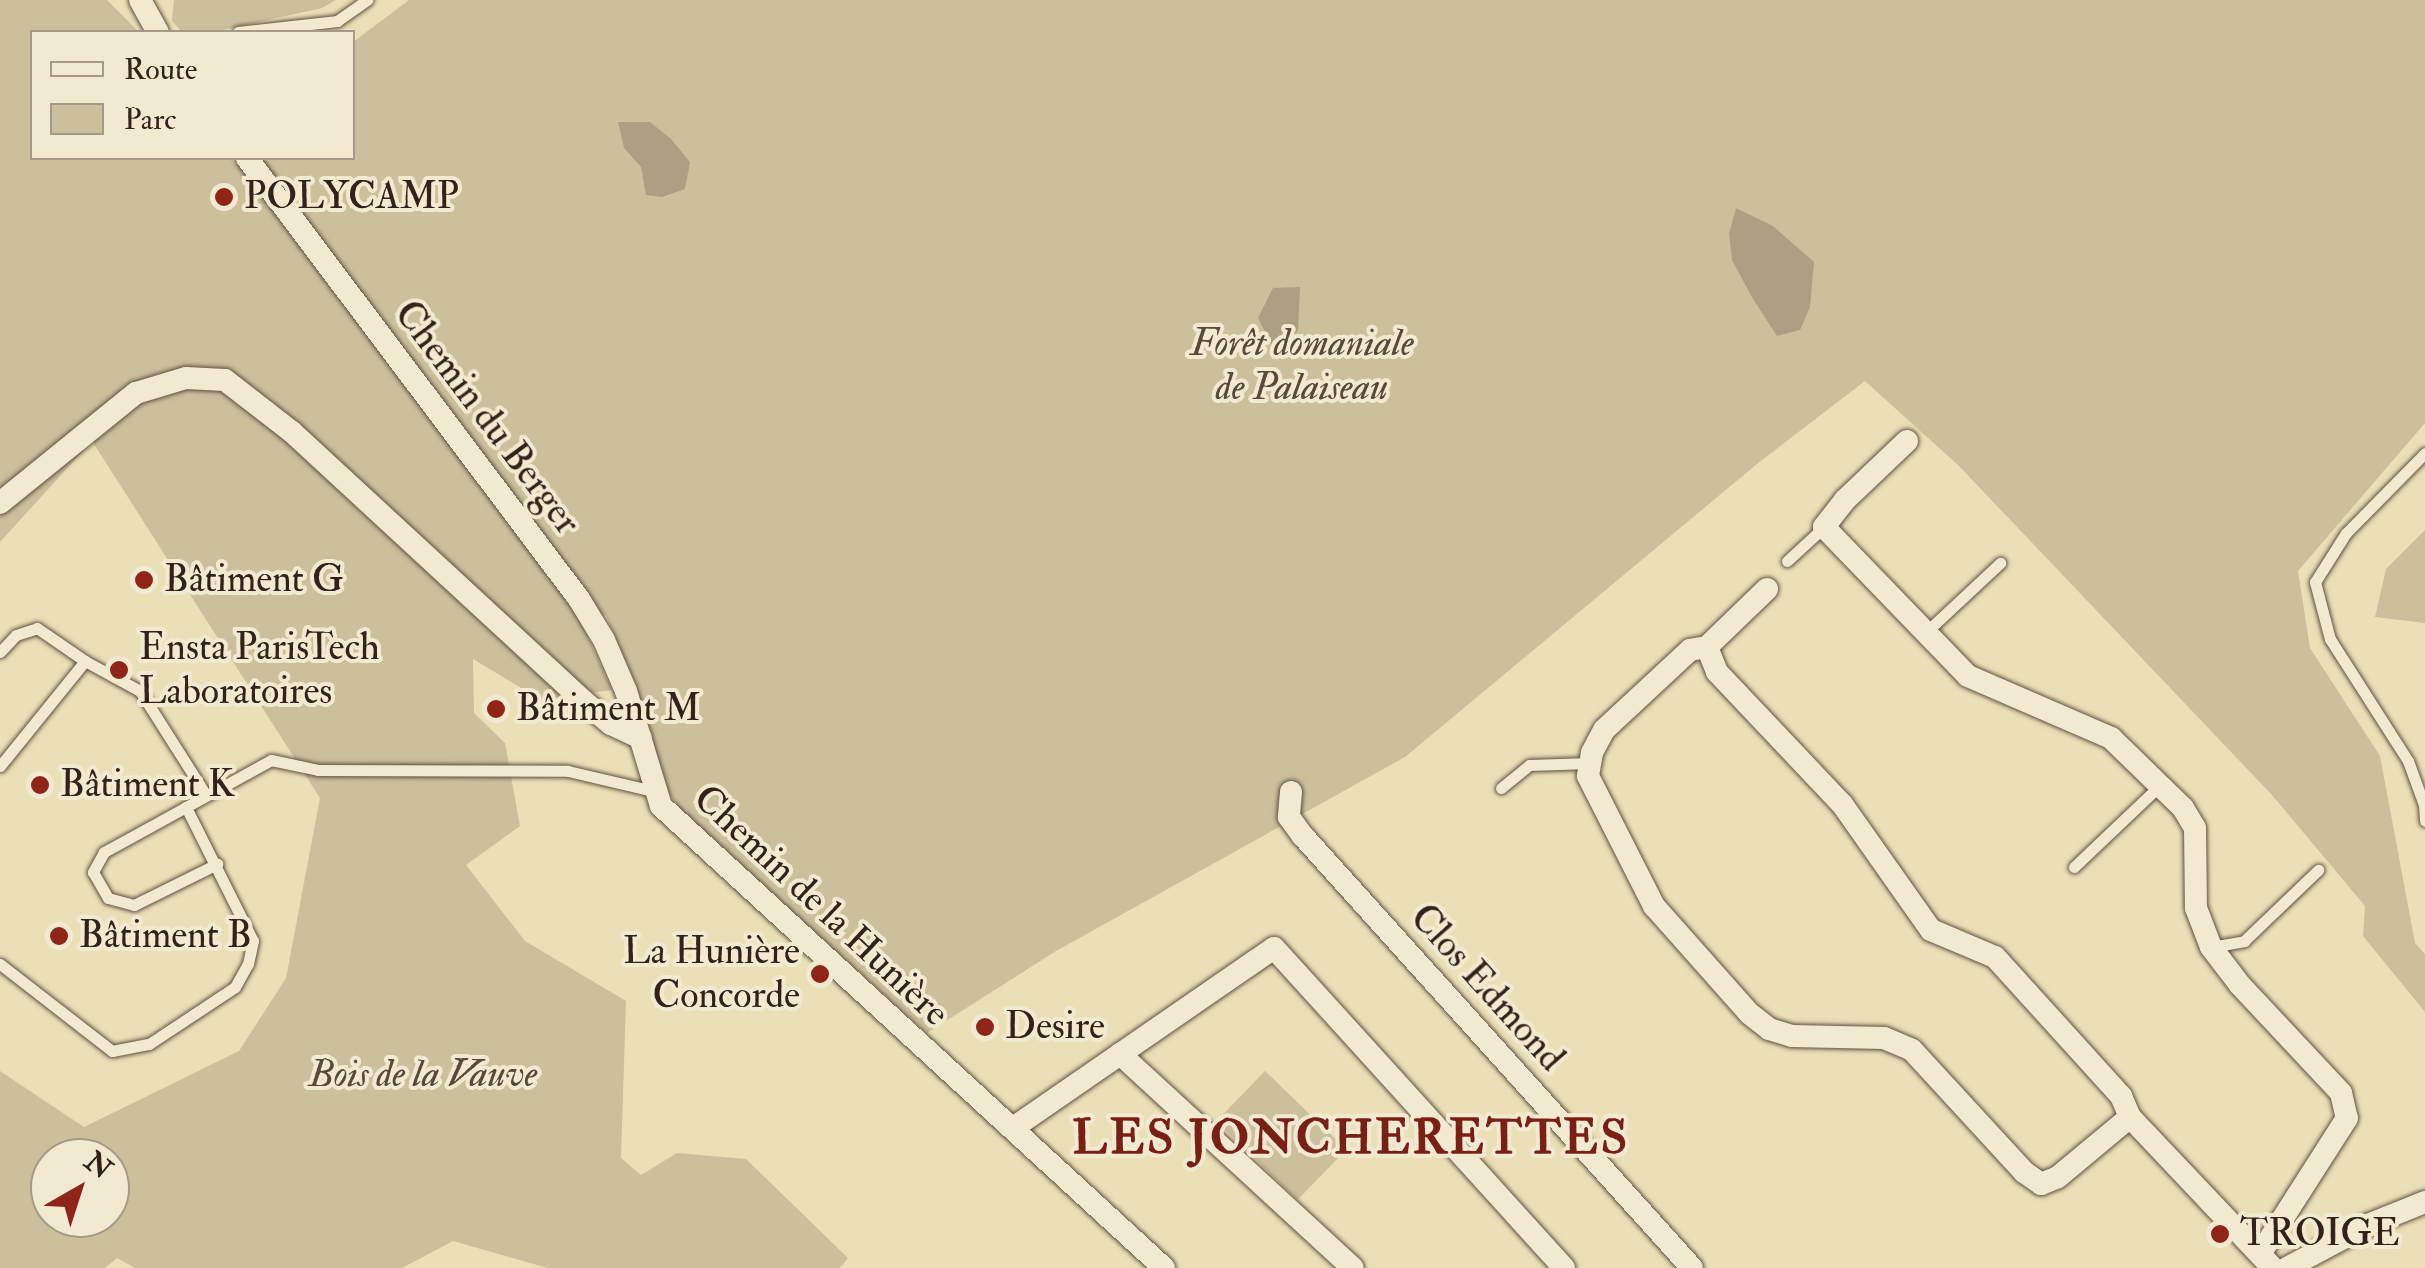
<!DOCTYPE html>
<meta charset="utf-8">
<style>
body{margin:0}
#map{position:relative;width:2425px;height:1268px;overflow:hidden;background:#ebdfb7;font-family:"IM FELL Double Pica",serif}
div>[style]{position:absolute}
.green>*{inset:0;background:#ccbf9c;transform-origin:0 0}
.water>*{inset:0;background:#ac9f82}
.roads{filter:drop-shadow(0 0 2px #605141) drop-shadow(0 0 2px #605141)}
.lane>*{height:11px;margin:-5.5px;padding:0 5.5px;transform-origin:5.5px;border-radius:5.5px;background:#f2ead0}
.street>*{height:22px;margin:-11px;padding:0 11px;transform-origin:11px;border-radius:11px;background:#f2ead0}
.dots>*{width:28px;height:28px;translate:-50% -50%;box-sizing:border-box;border:5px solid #f2ead0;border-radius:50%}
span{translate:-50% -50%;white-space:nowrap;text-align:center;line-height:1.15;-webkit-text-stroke:8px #f2ead0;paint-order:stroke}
.poi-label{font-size:38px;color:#32221a}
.left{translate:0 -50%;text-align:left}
.right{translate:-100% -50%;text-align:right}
.park-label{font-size:38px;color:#58493a;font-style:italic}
.street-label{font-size:38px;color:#32221a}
.district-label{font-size:48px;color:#7a1f14;font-weight:700;letter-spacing:2.5px}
.legend{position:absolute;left:30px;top:30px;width:325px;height:130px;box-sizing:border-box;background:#f2ead0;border:2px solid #a59a87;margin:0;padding:12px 18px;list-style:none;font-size:30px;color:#32221a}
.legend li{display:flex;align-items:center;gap:20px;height:50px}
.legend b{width:50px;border:2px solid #a59a87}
.north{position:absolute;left:30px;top:1138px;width:100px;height:100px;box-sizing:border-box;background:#f2ead0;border:2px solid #a59a87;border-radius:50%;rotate:39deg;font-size:28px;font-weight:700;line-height:40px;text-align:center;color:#32221a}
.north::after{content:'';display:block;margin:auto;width:35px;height:45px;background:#8f2418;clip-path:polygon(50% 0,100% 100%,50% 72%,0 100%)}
</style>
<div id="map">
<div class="green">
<i style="clip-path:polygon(evenodd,0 0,107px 0,139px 32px,32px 32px,32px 158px,231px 158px,236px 164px,244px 158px,352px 158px,353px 42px,409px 0,2425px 0,2425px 423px,2298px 571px,2310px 648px,2380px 756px,2415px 943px,2425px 954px,2425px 1012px,2363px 936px,2365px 906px,2272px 795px,1958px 465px,1865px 381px,1757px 464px,1405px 757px,1056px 951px,927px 1033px,687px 817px,663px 786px,637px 687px,606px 615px,582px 624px,612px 690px,541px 700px,473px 659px,474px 713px,505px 743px,520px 826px,466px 865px,525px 941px,626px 1001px,621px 1158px,641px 1175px,677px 1153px,746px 1159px,848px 1258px,840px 1268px,548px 1268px,453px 1241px,402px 1268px,135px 1268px,117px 1258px,105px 1268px,0 1268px,0 1071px,84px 1127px,239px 1051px,286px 978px,320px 798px,92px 441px,0 542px,0 0,50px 1158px,110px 1158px,110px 1218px,50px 1218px,50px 1158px)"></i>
<i style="clip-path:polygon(174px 0,336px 0,322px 8px,214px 32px,182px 32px,172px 21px)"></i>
<i style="clip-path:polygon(2425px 530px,2425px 623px,2375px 617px,2386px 569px)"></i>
<i style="left:1265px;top:1071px;width:113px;height:70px;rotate:44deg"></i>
</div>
<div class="water">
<i style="clip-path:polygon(618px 122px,650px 122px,671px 139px,690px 162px,685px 189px,662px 197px,646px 195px,641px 167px,624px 148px)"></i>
<i style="clip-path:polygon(1736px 208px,1773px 226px,1814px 262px,1810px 307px,1800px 330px,1777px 336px,1753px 299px,1732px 260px,1729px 234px)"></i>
<i style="clip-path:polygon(1300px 287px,1298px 330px,1277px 356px,1258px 318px,1273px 288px)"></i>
</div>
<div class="roads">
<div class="lane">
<i style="left:238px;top:32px;width:100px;rotate:-6.3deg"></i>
<i style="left:337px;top:21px;width:37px;rotate:-35deg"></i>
<i style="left:2425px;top:453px;width:112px;rotate:134.6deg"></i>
<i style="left:2346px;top:533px;width:58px;rotate:122.3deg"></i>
<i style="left:2315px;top:582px;width:59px;rotate:75.3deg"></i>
<i style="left:2330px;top:639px;width:145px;rotate:57.4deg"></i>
<i style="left:2408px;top:761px;width:47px;rotate:70deg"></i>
<i style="left:2424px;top:805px;width:16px;rotate:86deg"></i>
<i style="left:1787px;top:561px;width:50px;rotate:-42.6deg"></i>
<i style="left:1925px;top:633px;width:103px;rotate:-43deg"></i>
<i style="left:0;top:652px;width:23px;rotate:-47deg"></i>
<i style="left:16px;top:635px;width:22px;rotate:-18deg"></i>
<i style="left:37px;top:628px;width:58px;rotate:34.5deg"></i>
<i style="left:0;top:766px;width:135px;rotate:-51deg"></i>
<i style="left:85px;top:661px;width:63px;rotate:28.6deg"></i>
<i style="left:140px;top:691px;width:123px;rotate:57.6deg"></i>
<i style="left:1501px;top:788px;width:36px;rotate:-39deg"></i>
<i style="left:1529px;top:765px;width:61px;rotate:-1.9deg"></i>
<i style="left:186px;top:807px;width:94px;rotate:151.2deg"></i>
<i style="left:104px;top:852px;width:23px;rotate:119deg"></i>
<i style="left:93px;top:872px;width:30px;rotate:60deg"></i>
<i style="left:108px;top:898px;width:27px;rotate:15deg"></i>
<i style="left:134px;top:905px;width:93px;rotate:-26.3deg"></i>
<i style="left:2074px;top:867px;width:119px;rotate:-43.6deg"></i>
<i style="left:2211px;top:947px;width:34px;rotate:-10deg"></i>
<i style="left:2244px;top:941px;width:103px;rotate:-43.8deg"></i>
<i style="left:0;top:964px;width:142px;rotate:37.8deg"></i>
<i style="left:112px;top:1051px;width:38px;rotate:-11deg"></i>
<i style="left:149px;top:1044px;width:103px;rotate:-33.5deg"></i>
<i style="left:235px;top:987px;width:26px;rotate:-61deg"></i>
<i style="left:248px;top:964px;width:24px;rotate:-78deg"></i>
<i style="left:253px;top:941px;width:150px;rotate:-116.6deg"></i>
<i style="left:186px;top:807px;width:97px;rotate:-28.9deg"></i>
<i style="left:271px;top:760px;width:48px;rotate:12deg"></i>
<i style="left:318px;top:770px;width:250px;rotate:0.2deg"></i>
<i style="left:568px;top:771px;width:87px;rotate:13.2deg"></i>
</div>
<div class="street">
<i style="left:140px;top:0;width:37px;rotate:61deg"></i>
<i style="left:247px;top:158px;width:552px;rotate:53.03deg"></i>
<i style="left:579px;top:599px;width:48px;rotate:58.6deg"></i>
<i style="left:604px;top:640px;width:56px;rotate:66.7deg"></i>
<i style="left:626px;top:691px;width:120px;rotate:73.1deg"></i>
<i style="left:661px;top:806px;width:683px;rotate:42.57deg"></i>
<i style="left:1907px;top:441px;width:86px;rotate:136.4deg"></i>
<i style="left:1845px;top:500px;width:34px;rotate:128deg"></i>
<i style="left:1824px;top:527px;width:207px;rotate:46deg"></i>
<i style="left:1968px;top:676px;width:156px;rotate:23.4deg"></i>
<i style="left:2111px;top:738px;width:100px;rotate:44.2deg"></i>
<i style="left:2183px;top:808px;width:23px;rotate:59deg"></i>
<i style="left:2195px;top:828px;width:80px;rotate:89.3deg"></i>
<i style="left:2196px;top:908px;width:42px;rotate:69deg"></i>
<i style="left:2211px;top:947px;width:48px;rotate:52.7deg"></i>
<i style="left:2240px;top:985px;width:148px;rotate:46.9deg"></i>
<i style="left:2341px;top:1093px;width:26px;rotate:77deg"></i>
<i style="left:2347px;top:1118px;width:161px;rotate:122.6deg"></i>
<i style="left:0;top:503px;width:175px;rotate:-39deg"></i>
<i style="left:136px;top:393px;width:52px;rotate:-16.7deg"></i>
<i style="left:186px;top:378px;width:39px;rotate:3deg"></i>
<i style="left:225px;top:380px;width:85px;rotate:37.8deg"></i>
<i style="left:292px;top:432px;width:393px;rotate:42.7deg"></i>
<i style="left:581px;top:699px;width:39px;rotate:40deg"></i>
<i style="left:611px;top:724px;width:33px;rotate:25deg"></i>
<i style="left:1767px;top:589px;width:83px;rotate:136deg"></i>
<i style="left:1707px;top:647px;width:27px;rotate:68deg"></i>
<i style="left:1717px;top:672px;width:182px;rotate:46.6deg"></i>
<i style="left:1842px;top:804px;width:154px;rotate:54.8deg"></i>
<i style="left:1931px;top:930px;width:69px;rotate:22.9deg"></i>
<i style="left:1995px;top:957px;width:188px;rotate:47.8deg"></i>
<i style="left:2121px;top:1096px;width:23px;rotate:67deg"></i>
<i style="left:2130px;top:1117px;width:208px;rotate:46.6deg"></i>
<i style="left:1707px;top:647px;width:17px;rotate:170deg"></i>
<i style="left:1690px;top:650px;width:117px;rotate:137.1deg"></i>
<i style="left:1604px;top:730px;width:26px;rotate:118deg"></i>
<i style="left:1592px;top:753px;width:23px;rotate:100deg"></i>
<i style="left:1588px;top:776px;width:146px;rotate:63.1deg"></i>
<i style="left:1654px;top:906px;width:144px;rotate:48.4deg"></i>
<i style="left:1750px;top:1014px;width:24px;rotate:38deg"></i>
<i style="left:1769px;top:1029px;width:24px;rotate:17deg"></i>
<i style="left:1792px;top:1036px;width:92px;rotate:1.2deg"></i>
<i style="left:1884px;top:1038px;width:30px;rotate:23deg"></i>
<i style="left:1912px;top:1050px;width:166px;rotate:47.4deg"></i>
<i style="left:2024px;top:1172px;width:21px;rotate:35deg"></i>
<i style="left:2041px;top:1184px;width:18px;rotate:-22deg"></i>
<i style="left:2058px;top:1177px;width:94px;rotate:-39.8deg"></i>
<i style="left:1291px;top:792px;width:25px;rotate:95deg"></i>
<i style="left:1289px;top:817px;width:24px;rotate:54deg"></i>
<i style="left:1303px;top:836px;width:581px;rotate:48deg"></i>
<i style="left:1120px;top:1054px;width:316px;rotate:42.6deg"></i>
<i style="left:1013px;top:1128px;width:317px;rotate:-34.6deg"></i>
<i style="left:1274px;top:948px;width:432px;rotate:47.8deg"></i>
<i style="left:2287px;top:1268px;width:92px;rotate:-28deg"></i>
<i style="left:2368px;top:1225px;width:61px;rotate:-22deg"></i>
</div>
</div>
<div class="dots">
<i style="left:224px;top:197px;background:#8f2418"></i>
<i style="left:144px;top:580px;background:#8f2418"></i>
<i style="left:119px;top:670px;background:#8f2418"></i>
<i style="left:496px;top:709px;background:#8f2418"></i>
<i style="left:40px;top:785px;background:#8f2418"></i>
<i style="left:59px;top:936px;background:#8f2418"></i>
<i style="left:820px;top:974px;background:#8f2418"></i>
<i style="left:985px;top:1027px;background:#8f2418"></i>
<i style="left:2220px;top:1234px;background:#8f2418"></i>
</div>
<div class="poi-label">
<span class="left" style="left:244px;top:197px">POLYCAMP</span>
<span class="left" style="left:164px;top:580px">Bâtiment G</span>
<span class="left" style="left:139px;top:670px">Ensta ParisTech<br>Laboratoires</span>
<span class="left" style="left:516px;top:709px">Bâtiment M</span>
<span class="left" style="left:60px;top:785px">Bâtiment K</span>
<span class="left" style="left:79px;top:936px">Bâtiment B</span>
<span class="right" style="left:800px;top:974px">La Hunière<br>Concorde</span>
<span class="left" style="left:1005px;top:1027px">Desire</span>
<span class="left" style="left:2240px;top:1234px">TROIGE</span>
</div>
<div class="park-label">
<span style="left:1302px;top:366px">Forêt domaniale<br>de Palaiseau</span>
<span style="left:423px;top:1075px">Bois de la Vauve</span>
</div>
<div class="street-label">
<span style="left:487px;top:418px;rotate:53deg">Chemin du Berger</span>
<span style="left:821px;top:906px;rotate:43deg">Chemin de la Hunière</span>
<span style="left:1487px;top:988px;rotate:48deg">Clos Edmond</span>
</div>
<div class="district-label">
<span style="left:1351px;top:1139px">LES JONCHERETTES</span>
</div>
<ul class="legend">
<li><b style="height:12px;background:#f2ead0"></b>Route</li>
<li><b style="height:28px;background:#ccbf9c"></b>Parc</li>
</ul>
<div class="north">N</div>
</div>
